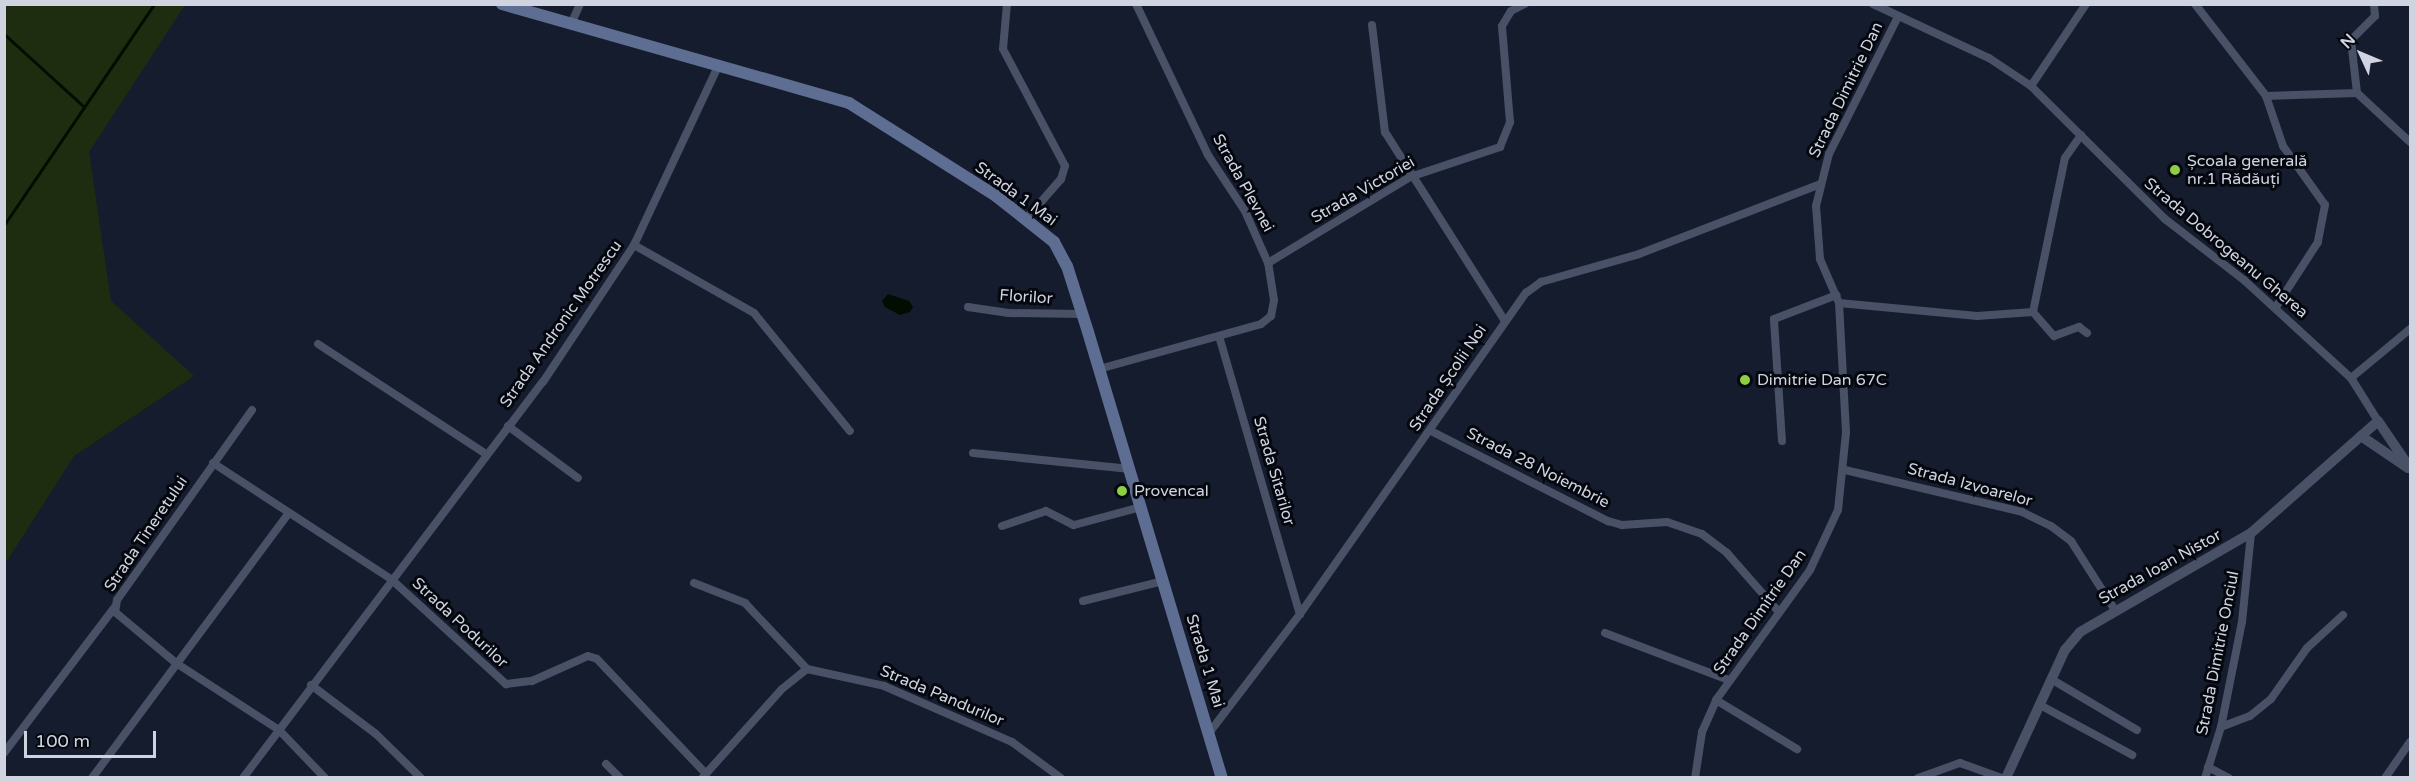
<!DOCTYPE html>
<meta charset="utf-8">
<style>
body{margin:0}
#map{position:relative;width:2415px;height:782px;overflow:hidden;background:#151c2e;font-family:"Varela Round",sans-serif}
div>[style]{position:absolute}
.green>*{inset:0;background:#1e2d0f}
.water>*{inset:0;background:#020c00}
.stream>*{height:3px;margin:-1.5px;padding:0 1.5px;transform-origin:1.5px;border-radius:1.5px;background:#020c00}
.minor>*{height:8px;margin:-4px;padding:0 4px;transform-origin:4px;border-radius:4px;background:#485165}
.tertiary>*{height:10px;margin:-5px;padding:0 5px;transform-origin:5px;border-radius:5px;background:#485165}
.secondary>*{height:12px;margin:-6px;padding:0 6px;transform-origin:6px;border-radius:6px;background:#5e6e92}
.dots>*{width:16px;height:16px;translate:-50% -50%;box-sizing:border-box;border:3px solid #05070e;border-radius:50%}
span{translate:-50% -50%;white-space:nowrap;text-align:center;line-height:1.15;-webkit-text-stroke:6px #05070e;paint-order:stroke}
.street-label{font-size:16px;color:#cfd4e0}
.poi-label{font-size:16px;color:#cfd4e0}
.left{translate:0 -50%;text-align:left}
.frame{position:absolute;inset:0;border:6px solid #cfd4e0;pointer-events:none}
.north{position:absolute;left:2331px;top:24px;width:60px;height:60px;-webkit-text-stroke:4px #05070e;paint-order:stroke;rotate:314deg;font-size:16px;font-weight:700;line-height:24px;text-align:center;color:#cfd4e0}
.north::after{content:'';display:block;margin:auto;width:21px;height:27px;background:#cfd4e0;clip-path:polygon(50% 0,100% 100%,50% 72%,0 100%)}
.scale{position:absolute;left:24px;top:731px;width:132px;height:27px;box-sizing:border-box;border:3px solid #cfd4e0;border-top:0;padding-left:8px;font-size:18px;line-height:21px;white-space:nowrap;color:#cfd4e0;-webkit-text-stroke:4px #05070e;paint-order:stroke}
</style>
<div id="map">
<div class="green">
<i style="clip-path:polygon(5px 4px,185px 5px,89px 152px,111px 301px,194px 376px,74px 456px,5px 564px)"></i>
</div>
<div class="water">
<i style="clip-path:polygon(888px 294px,909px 301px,913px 307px,910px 312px,900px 315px,885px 307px,882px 301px)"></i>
</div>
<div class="stream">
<i style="left:4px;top:34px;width:107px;rotate:42.3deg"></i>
<i style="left:4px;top:225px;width:267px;rotate:-55.8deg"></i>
</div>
<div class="minor">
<i style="left:1007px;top:4px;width:45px;rotate:95.1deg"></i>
<i style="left:1003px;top:49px;width:132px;rotate:62.1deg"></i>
<i style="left:1065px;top:166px;width:14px;rotate:107deg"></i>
<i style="left:1061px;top:179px;width:52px;rotate:131.1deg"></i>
<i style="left:1873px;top:4px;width:128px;rotate:25deg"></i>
<i style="left:1989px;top:58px;width:50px;rotate:33.7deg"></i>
<i style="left:2031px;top:86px;width:189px;rotate:44.8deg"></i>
<i style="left:2165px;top:219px;width:100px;rotate:37.7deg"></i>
<i style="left:2244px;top:280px;width:145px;rotate:42.5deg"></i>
<i style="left:2351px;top:378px;width:51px;rotate:57.9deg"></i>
<i style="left:2195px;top:4px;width:116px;rotate:52.3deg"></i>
<i style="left:2266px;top:96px;width:91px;rotate:-1.9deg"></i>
<i style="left:2357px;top:93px;width:72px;rotate:42.8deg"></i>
<i style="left:572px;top:22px;width:20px;rotate:-66deg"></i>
<i style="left:1372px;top:25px;width:108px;rotate:83.1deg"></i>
<i style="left:1385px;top:132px;width:224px;rotate:57.6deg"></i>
<i style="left:2031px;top:86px;width:99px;rotate:-56.1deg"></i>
<i style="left:2357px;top:93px;width:53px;rotate:-96.5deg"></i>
<i style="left:2351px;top:40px;width:34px;rotate:-45deg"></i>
<i style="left:2375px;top:16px;width:12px;rotate:-95deg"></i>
<i style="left:2266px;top:96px;width:53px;rotate:71.2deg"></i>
<i style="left:2283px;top:146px;width:72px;rotate:54.6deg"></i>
<i style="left:2325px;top:205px;width:38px;rotate:101deg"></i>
<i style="left:2318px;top:242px;width:77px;rotate:122.9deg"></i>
<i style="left:634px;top:245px;width:138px;rotate:29.5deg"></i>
<i style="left:754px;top:313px;width:152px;rotate:50.9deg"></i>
<i style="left:1268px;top:263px;width:166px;rotate:-31.2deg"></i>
<i style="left:1410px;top:177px;width:95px;rotate:-18.4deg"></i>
<i style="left:1500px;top:147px;width:27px;rotate:-68deg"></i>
<i style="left:1510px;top:122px;width:96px;rotate:-94.8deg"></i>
<i style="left:1502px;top:26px;width:17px;rotate:-59deg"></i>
<i style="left:1511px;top:11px;width:16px;rotate:-27deg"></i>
<i style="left:1839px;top:303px;width:139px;rotate:5.4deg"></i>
<i style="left:1977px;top:316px;width:56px;rotate:-4.1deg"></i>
<i style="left:2033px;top:312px;width:157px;rotate:-78.3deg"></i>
<i style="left:2065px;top:158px;width:28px;rotate:-55deg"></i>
<i style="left:968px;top:307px;width:41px;rotate:8.3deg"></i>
<i style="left:1009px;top:313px;width:73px;rotate:0.8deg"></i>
<i style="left:2033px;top:312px;width:32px;rotate:49deg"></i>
<i style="left:2054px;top:336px;width:27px;rotate:-20deg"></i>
<i style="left:2079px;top:327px;width:10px;rotate:37deg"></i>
<i style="left:1219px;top:336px;width:290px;rotate:73.8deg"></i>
<i style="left:318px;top:344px;width:201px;rotate:33.2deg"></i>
<i style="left:1099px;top:369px;width:168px;rotate:-15.5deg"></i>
<i style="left:1261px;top:324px;width:13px;rotate:-39deg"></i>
<i style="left:1271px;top:316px;width:16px;rotate:-79deg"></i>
<i style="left:1274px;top:300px;width:37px;rotate:-99deg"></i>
<i style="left:1268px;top:263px;width:57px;rotate:-113.9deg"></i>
<i style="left:1245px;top:211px;width:67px;rotate:-123.5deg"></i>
<i style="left:1208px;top:155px;width:167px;rotate:-115.5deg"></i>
<i style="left:2351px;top:378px;width:77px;rotate:-39.7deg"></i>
<i style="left:252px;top:410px;width:233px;rotate:125.4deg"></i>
<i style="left:117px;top:600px;width:12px;rotate:99deg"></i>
<i style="left:115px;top:612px;width:80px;rotate:39.9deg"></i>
<i style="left:176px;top:663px;width:123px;rotate:33deg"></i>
<i style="left:279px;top:730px;width:66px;rotate:46.2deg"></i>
<i style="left:508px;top:426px;width:87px;rotate:36.6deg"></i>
<i style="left:1431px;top:431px;width:199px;rotate:27deg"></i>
<i style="left:1608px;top:521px;width:15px;rotate:16deg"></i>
<i style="left:1622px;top:525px;width:45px;rotate:-3.8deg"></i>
<i style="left:1667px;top:522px;width:37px;rotate:19deg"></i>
<i style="left:1702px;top:534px;width:31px;rotate:37deg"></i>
<i style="left:1727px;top:553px;width:77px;rotate:48.7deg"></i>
<i style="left:1782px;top:441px;width:122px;rotate:-93.8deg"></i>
<i style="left:1774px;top:319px;width:67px;rotate:-20.9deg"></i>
<i style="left:973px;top:453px;width:158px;rotate:5.8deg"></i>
<i style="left:213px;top:463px;width:212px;rotate:33.1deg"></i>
<i style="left:391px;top:579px;width:156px;rotate:42.4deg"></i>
<i style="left:506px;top:684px;width:26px;rotate:-7deg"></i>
<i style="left:532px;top:681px;width:61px;rotate:-24.1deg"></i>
<i style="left:588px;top:656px;width:9px;rotate:18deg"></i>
<i style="left:597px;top:659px;width:158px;rotate:46.5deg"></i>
<i style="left:1845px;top:470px;width:182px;rotate:13.3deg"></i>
<i style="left:2022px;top:512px;width:32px;rotate:26deg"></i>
<i style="left:2051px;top:526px;width:25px;rotate:37deg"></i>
<i style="left:2071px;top:541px;width:82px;rotate:57.5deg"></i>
<i style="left:1002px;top:526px;width:46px;rotate:-18.8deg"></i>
<i style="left:1046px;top:511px;width:31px;rotate:27deg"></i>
<i style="left:1074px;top:525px;width:69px;rotate:-15deg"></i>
<i style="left:694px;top:583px;width:55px;rotate:21.4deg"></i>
<i style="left:745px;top:603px;width:91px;rotate:46.8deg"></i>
<i style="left:1083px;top:601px;width:82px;rotate:-14deg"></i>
<i style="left:1605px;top:633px;width:133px;rotate:20.8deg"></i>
<i style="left:2051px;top:679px;width:100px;rotate:30.7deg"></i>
<i style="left:311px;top:685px;width:81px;rotate:37deg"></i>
<i style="left:376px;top:734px;width:63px;rotate:44.4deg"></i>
<i style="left:1716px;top:700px;width:95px;rotate:31.2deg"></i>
<i style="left:2040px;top:705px;width:105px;rotate:28.5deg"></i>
<i style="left:2221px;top:727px;width:31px;rotate:-21deg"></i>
<i style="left:2250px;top:716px;width:27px;rotate:-39deg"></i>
<i style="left:2271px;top:699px;width:62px;rotate:-54.8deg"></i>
<i style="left:2307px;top:648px;width:49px;rotate:-42.5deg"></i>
<i style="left:1209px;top:733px;width:150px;rotate:-52.6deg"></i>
<i style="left:1300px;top:614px;width:393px;rotate:-54.9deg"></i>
<i style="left:1526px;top:293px;width:19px;rotate:-36deg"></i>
<i style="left:1541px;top:282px;width:102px;rotate:-15.9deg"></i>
<i style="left:1639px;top:254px;width:194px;rotate:-21.1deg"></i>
<i style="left:4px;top:753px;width:183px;rotate:-52.8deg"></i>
<i style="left:606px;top:764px;width:20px;rotate:45deg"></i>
<i style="left:2208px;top:767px;width:24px;rotate:28deg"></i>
<i style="left:703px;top:777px;width:118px;rotate:-48.1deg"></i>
<i style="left:782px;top:689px;width:32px;rotate:-39deg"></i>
<i style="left:807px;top:669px;width:79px;rotate:12.4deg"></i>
<i style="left:884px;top:686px;width:140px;rotate:23.6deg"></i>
<i style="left:1012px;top:742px;width:61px;rotate:36.3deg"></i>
<i style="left:92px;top:778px;width:329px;rotate:-53.4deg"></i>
<i style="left:243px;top:778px;width:497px;rotate:-52.9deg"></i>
<i style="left:543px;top:382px;width:164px;rotate:-56.4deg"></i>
<i style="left:634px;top:245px;width:200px;rotate:-64.8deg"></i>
<i style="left:1695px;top:778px;width:47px;rotate:-81.3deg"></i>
<i style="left:1702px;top:732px;width:35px;rotate:-66deg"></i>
<i style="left:1716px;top:700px;width:160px;rotate:-54.1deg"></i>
<i style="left:1810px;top:570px;width:66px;rotate:-65deg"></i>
<i style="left:1838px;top:510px;width:78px;rotate:-84.1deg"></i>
<i style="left:1846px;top:432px;width:129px;rotate:-93.1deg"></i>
<i style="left:1839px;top:303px;width:48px;rotate:-113.4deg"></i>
<i style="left:1820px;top:259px;width:53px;rotate:-94.3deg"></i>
<i style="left:1816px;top:206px;width:54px;rotate:-76deg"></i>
<i style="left:1829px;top:154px;width:153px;rotate:-63.3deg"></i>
<i style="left:1918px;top:778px;width:45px;rotate:-19.7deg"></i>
<i style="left:1960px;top:763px;width:45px;rotate:19.7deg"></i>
<i style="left:2205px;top:778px;width:53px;rotate:-72.6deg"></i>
<i style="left:2221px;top:727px;width:107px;rotate:-78.7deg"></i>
<i style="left:2242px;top:622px;width:89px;rotate:-84.2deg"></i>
<i style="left:2385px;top:778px;width:44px;rotate:-55.2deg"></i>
</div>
<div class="tertiary">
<i style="left:2361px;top:436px;width:57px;rotate:34.2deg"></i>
<i style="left:2006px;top:778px;width:141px;rotate:-65.3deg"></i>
<i style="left:2065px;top:650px;width:23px;rotate:-50deg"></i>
<i style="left:2080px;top:632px;width:198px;rotate:-30.1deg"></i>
<i style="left:2251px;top:533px;width:169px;rotate:-41.4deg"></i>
<i style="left:2378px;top:421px;width:57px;rotate:55.8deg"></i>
</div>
<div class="secondary">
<i style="left:502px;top:4px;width:361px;rotate:15.9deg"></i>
<i style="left:849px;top:103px;width:174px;rotate:32.3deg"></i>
<i style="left:996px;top:196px;width:74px;rotate:38.4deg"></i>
<i style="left:1054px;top:242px;width:27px;rotate:62deg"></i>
<i style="left:1067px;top:266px;width:69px;rotate:72.3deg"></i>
<i style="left:1088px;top:332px;width:466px;rotate:73.3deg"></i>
</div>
<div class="dots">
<i style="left:2175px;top:170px;background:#8dce44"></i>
<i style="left:1745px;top:380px;background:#8dce44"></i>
<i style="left:1122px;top:491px;background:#8dce44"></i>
</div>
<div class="street-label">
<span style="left:1846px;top:90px;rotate:-64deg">Strada Dimitrie Dan</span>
<span style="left:1243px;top:183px;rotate:61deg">Strada Plevnei</span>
<span style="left:1363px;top:190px;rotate:-30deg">Strada Victoriei</span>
<span style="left:1016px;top:194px;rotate:36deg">Strada 1 Mai</span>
<span style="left:2226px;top:248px;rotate:40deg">Strada Dobrogeanu Gherea</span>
<span style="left:1026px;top:297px;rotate:4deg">Florilor</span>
<span style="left:561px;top:324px;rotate:-55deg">Strada Andronic Motrescu</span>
<span style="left:1448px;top:378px;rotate:-56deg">Strada Școlii Noi</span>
<span style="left:1538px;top:468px;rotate:27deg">Strada 28 Noiembrie</span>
<span style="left:1274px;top:471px;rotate:74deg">Strada Sitarilor</span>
<span style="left:1970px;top:485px;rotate:15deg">Strada Izvoarelor</span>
<span style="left:146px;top:534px;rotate:-56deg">Strada Tineretului</span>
<span style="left:2160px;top:567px;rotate:-29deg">Strada Ioan Nistor</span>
<span style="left:1760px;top:612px;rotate:-55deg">Strada Dimitrie Dan</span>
<span style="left:460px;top:623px;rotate:43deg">Strada Podurilor</span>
<span style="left:2218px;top:653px;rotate:-79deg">Strada Dimitrie Onciul</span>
<span style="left:1205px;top:661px;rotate:73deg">Strada 1 Mai</span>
<span style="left:942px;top:696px;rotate:23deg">Strada Pandurilor</span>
</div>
<div class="poi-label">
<span class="left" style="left:2187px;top:170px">Școala generală<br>nr.1 Rădăuți</span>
<span class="left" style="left:1757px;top:380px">Dimitrie Dan 67C</span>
<span class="left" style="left:1134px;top:491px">Provencal</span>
</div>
<div class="frame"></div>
<div class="north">N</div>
<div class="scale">100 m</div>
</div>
